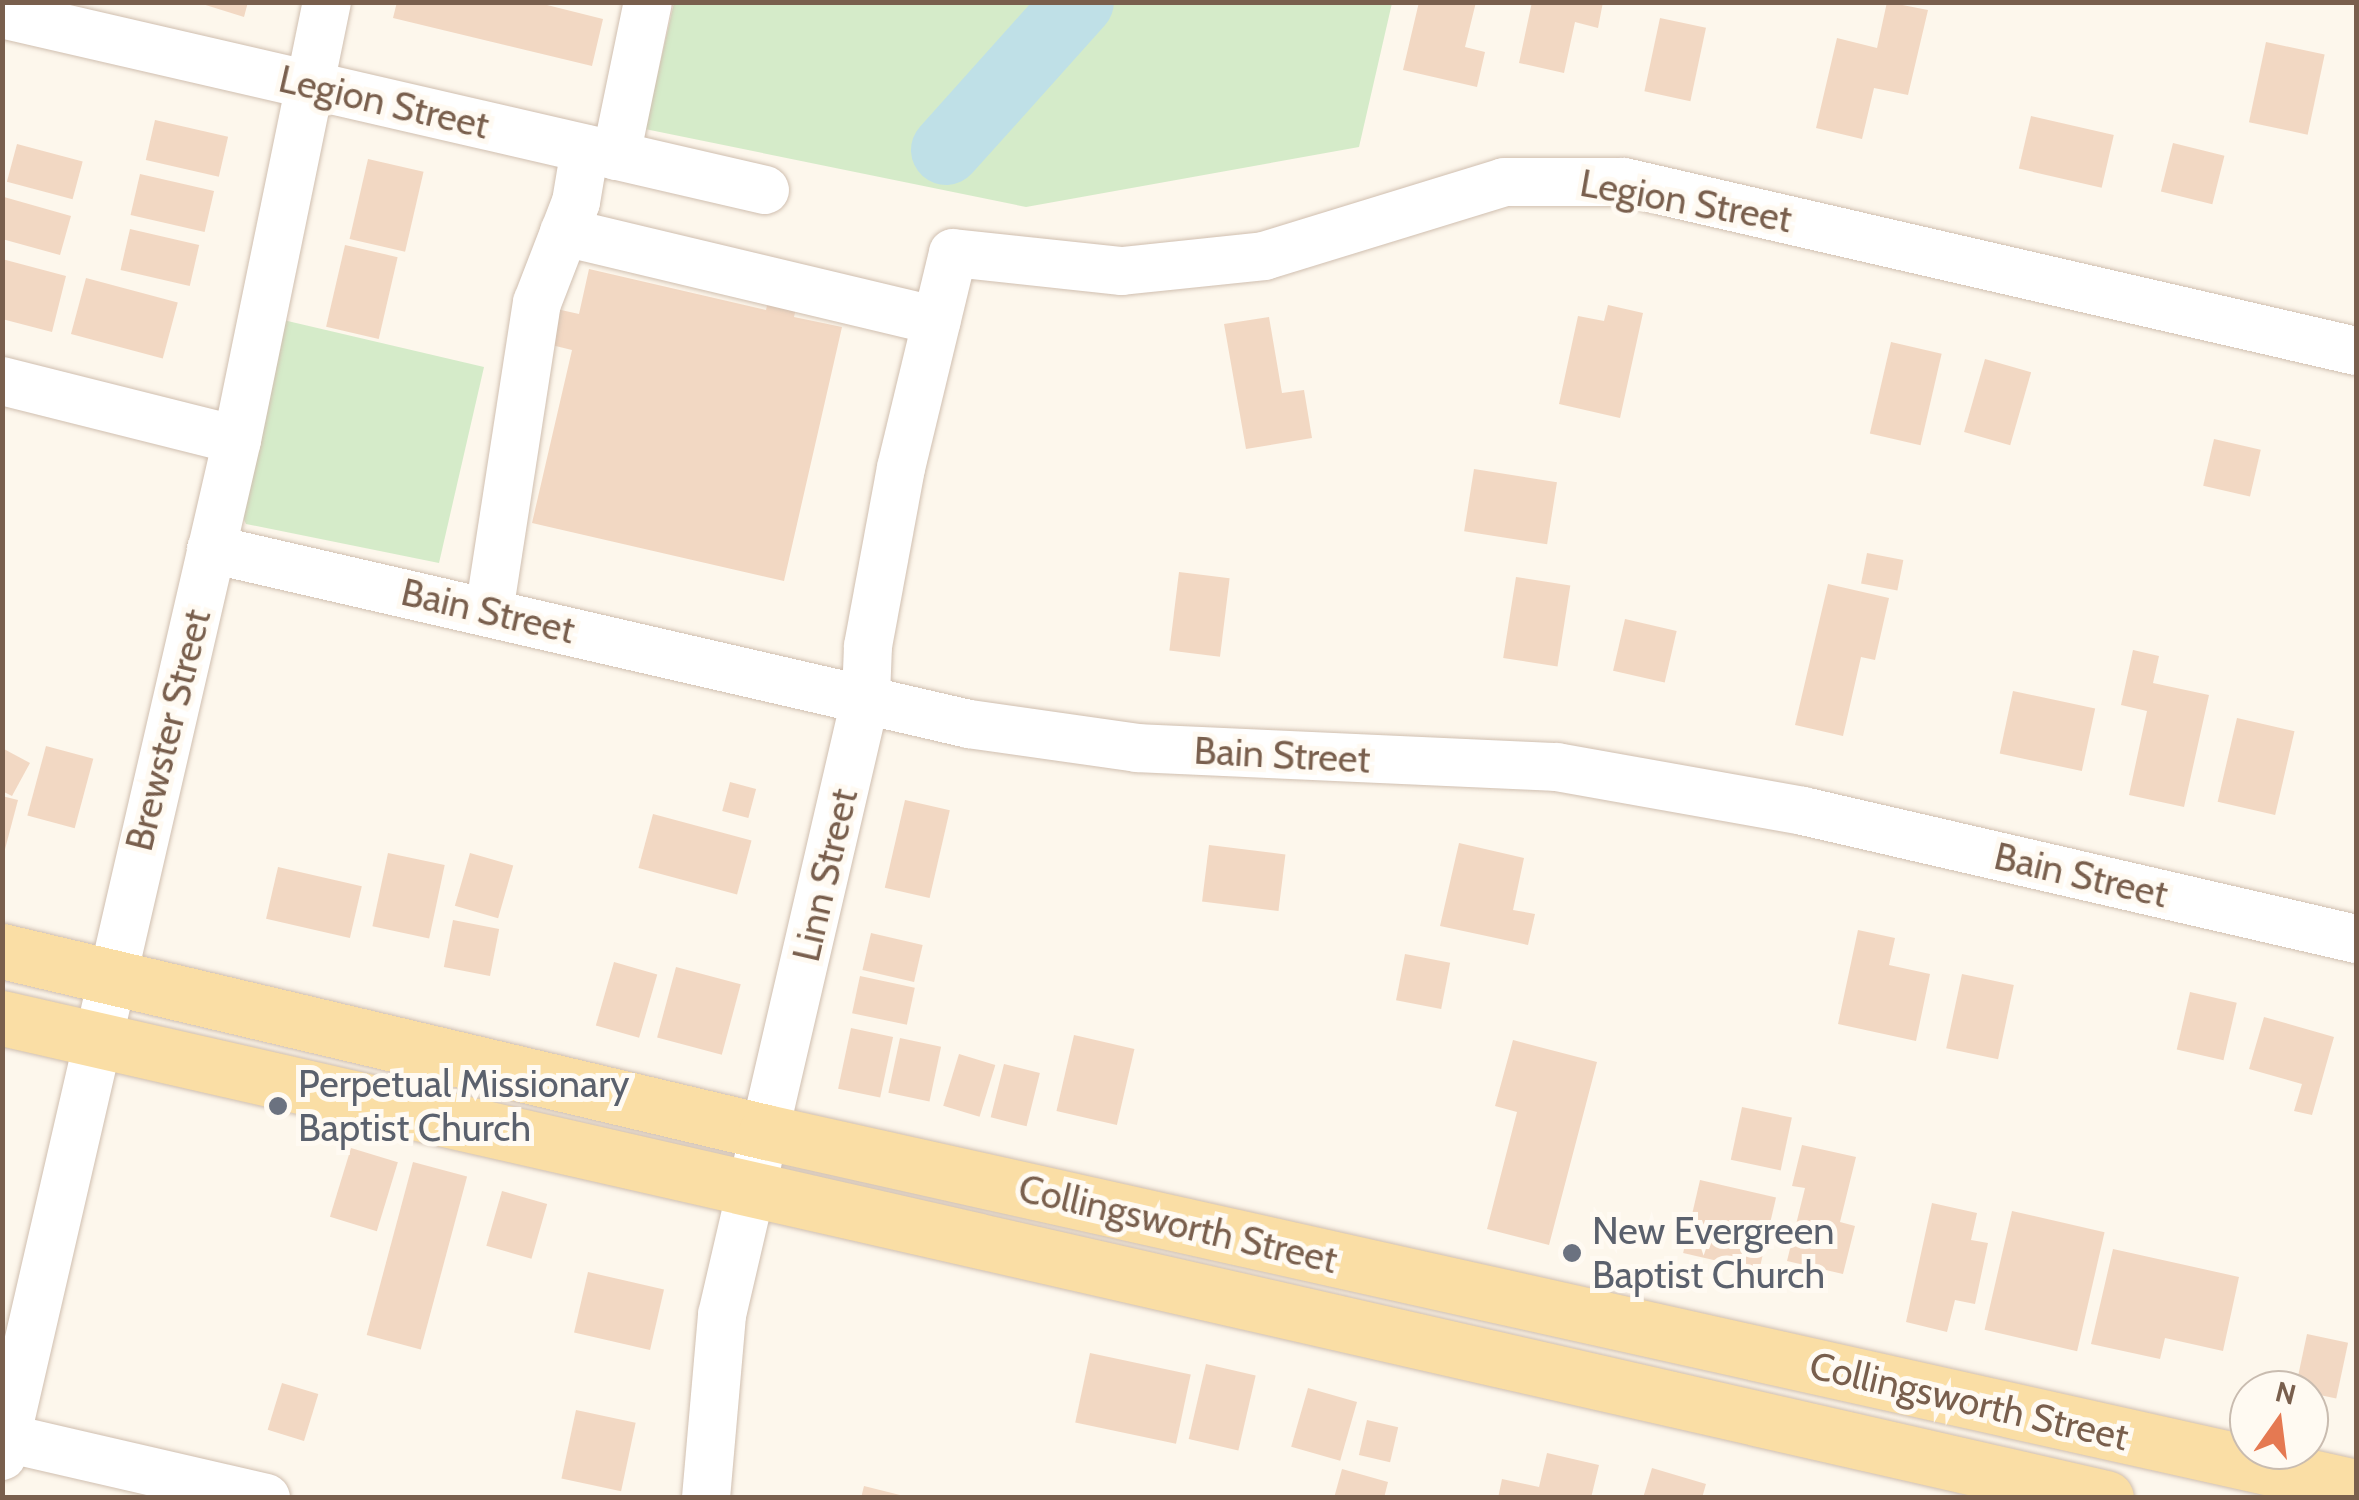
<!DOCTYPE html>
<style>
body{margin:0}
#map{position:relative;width:2359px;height:1500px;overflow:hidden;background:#fdf7ec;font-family:Cabin,sans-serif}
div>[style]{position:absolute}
.green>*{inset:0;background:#d5ebc9}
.river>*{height:70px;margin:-35px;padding:0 35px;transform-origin:35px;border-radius:35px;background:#bfe0e7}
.building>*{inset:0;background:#f2d8c3;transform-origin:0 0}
.roads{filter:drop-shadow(0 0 2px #d0bfb0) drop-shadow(0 0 2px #d0bfb0)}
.minor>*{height:48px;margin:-24px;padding:0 24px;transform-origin:24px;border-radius:24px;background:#fff}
.major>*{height:55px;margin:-27.5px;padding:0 27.5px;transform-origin:27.5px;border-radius:27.5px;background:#fadea5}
.dots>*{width:28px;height:28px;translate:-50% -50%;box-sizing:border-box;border:5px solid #fffaf2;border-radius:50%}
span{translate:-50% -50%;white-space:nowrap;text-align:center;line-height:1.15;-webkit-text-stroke:10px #fffaf2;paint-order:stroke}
.street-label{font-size:38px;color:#795f4d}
.worship-label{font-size:38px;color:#5b616d}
.left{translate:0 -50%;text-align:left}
.frame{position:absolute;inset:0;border:5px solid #795f4d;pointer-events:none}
.north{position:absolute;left:2229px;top:1370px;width:100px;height:100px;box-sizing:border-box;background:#fffaf2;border:2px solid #c9bcb0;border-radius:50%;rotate:14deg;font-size:28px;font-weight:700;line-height:40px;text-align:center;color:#795f4d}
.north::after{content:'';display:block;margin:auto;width:35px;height:45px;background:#e57952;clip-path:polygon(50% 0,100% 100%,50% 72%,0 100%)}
</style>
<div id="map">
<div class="green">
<i style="clip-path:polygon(674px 3px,1392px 3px,1359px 147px,1026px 207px,645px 129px)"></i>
<i style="clip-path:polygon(279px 319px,484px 367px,439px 563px,246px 524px,235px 500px)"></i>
</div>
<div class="river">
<i style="left:946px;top:150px;width:199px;rotate:-48.1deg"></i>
</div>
<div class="building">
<i style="clip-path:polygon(196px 2px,248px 2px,244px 17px)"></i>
<i style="clip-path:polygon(397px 2px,535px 2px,603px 19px,592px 66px,393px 18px)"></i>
<i style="clip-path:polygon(1419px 2px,1476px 2px,1465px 47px,1485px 52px,1477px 87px,1403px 70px)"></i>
<i style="clip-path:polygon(1532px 2px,1603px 2px,1598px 28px,1575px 22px,1564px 73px,1519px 63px)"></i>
<i style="clip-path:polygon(1887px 2px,1928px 10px,1908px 95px,1874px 88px,1862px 139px,1816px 128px,1837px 38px,1877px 48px)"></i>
<i style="left:1660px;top:18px;width:47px;height:75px;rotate:12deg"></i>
<i style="left:2266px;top:42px;width:60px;height:82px;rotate:12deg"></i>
<i style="left:2031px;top:116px;width:85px;height:54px;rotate:13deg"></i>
<i style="left:155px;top:120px;width:75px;height:41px;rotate:13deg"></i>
<i style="left:2173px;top:143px;width:53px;height:50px;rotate:14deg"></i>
<i style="left:17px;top:144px;width:68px;height:39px;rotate:15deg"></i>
<i style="left:368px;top:159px;width:57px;height:82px;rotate:13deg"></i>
<i style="left:140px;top:174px;width:76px;height:42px;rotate:13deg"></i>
<i style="clip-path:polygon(4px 197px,71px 216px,60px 255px,2px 239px)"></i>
<i style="left:130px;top:229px;width:71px;height:42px;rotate:13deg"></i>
<i style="left:345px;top:245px;width:54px;height:84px;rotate:13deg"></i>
<i style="clip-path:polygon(2px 259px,66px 276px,52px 332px,2px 319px)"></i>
<i style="clip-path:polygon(589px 269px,766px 310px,770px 293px,798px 299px,794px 317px,842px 327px,784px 581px,532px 523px,572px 350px,535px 341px,543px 306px,579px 314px)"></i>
<i style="left:86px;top:278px;width:95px;height:58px;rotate:15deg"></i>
<i style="clip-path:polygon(1608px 305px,1643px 313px,1620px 418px,1559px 404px,1578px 316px,1604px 321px)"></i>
<i style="clip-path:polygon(1269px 317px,1282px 393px,1304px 390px,1312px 438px,1246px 449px,1224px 324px)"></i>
<i style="left:1891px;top:342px;width:52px;height:94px;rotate:13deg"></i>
<i style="left:1985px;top:359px;width:48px;height:76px;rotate:16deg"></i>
<i style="left:2214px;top:439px;width:48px;height:48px;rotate:13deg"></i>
<i style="left:1474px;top:469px;width:84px;height:63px;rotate:9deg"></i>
<i style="left:1867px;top:553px;width:37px;height:31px;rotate:11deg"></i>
<i style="left:1179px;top:572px;width:51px;height:79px;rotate:7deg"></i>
<i style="left:1516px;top:577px;width:55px;height:82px;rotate:9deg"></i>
<i style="clip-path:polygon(1828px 584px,1889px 598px,1875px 660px,1861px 657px,1843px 736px,1795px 725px)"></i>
<i style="left:1625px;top:619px;width:53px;height:53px;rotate:13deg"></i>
<i style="clip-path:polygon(2133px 650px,2159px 656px,2153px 683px,2209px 695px,2184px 807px,2129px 795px,2147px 711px,2121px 705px)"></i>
<i style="left:2013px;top:691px;width:84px;height:64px;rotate:12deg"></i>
<i style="left:2237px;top:718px;width:59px;height:86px;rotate:13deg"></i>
<i style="left:46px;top:746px;width:49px;height:72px;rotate:15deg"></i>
<i style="clip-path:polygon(2px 748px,30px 763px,12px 796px,2px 791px)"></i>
<i style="left:730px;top:782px;width:27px;height:30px;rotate:15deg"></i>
<i style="clip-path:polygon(2px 796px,18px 800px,4px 853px,2px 853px)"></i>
<i style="left:905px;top:800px;width:46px;height:90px;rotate:13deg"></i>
<i style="left:653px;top:814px;width:102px;height:56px;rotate:15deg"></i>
<i style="clip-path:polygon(1459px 843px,1524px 858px,1513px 910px,1535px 914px,1528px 945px,1440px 926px)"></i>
<i style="left:1209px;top:845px;width:77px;height:57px;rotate:7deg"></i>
<i style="left:388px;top:853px;width:58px;height:75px;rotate:12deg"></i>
<i style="left:470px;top:853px;width:45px;height:55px;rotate:16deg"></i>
<i style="left:278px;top:867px;width:86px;height:53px;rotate:13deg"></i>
<i style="left:453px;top:920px;width:47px;height:48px;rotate:11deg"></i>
<i style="clip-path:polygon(1858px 930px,1895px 938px,1889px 965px,1930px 974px,1916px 1041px,1838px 1024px)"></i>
<i style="left:871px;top:933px;width:53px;height:38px;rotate:13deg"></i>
<i style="left:1405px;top:954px;width:46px;height:47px;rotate:11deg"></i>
<i style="left:614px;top:962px;width:45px;height:66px;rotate:16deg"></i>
<i style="left:676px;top:967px;width:67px;height:73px;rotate:15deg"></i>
<i style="left:1962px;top:974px;width:53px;height:76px;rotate:12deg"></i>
<i style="left:860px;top:976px;width:56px;height:38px;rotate:12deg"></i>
<i style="left:2190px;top:992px;width:48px;height:59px;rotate:13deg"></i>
<i style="clip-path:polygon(2264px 1017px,2334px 1037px,2312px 1115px,2294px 1111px,2302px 1084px,2249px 1069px)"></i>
<i style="left:851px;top:1028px;width:43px;height:62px;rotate:12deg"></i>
<i style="left:1074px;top:1035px;width:62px;height:78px;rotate:13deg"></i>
<i style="left:900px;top:1038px;width:42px;height:56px;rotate:12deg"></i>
<i style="clip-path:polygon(1513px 1040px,1597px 1062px,1549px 1245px,1487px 1229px,1517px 1112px,1495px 1106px)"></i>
<i style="left:959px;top:1054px;width:38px;height:54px;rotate:17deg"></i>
<i style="left:1004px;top:1064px;width:37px;height:55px;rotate:14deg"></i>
<i style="left:1742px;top:1107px;width:51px;height:54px;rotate:12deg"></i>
<i style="clip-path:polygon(1802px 1145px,1856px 1157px,1840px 1222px,1855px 1226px,1843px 1274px,1787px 1261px,1805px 1188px,1792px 1186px)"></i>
<i style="left:351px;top:1148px;width:49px;height:72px;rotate:17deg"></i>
<i style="left:413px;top:1162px;width:56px;height:179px;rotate:15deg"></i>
<i style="left:1700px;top:1180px;width:78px;height:75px;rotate:13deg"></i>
<i style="left:502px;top:1191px;width:47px;height:57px;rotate:16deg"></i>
<i style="clip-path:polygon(1932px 1203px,1977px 1213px,1971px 1240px,1988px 1243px,1975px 1304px,1955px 1300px,1947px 1332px,1906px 1322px)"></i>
<i style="left:2012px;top:1211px;width:95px;height:122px;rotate:13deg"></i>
<i style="clip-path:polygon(2113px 1249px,2239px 1277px,2223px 1351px,2165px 1338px,2160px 1359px,2091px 1344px)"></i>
<i style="left:588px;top:1272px;width:78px;height:62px;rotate:13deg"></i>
<i style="left:2307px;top:1334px;width:42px;height:57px;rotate:12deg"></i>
<i style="left:1090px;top:1353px;width:103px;height:71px;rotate:12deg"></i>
<i style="left:1206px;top:1364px;width:51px;height:77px;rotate:13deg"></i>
<i style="left:282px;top:1383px;width:38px;height:49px;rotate:17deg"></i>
<i style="left:1308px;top:1388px;width:51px;height:61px;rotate:16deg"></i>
<i style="left:576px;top:1410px;width:61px;height:70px;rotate:12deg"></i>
<i style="left:1367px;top:1420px;width:32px;height:36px;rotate:13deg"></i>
<i style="clip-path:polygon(1547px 1453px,1599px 1465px,1591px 1498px,1498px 1498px,1502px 1479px,1539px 1487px)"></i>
<i style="clip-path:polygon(1652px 1468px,1706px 1484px,1702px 1498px,1643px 1498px)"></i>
<i style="clip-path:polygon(1342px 1469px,1388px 1482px,1384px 1498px,1334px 1498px)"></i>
<i style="clip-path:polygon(864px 1486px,904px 1496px,903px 1498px,861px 1498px)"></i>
</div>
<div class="roads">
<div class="minor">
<i style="left:2px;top:14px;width:783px;rotate:12.99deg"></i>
<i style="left:616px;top:156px;width:157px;rotate:-78.3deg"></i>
<i style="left:564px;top:232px;width:383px;rotate:13.4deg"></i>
<i style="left:2px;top:381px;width:242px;rotate:14.1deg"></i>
<i style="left:211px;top:549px;width:778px;rotate:13deg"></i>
<i style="left:969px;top:724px;width:170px;rotate:8.1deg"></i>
<i style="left:1137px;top:748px;width:420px;rotate:2.6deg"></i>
<i style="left:1557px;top:767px;width:250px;rotate:10.1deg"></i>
<i style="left:1803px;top:811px;width:568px;rotate:13.03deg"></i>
<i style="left:489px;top:612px;width:313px;rotate:-81.2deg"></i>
<i style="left:537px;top:303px;width:108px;rotate:-68.9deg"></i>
<i style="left:576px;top:202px;width:54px;rotate:-80.4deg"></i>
<i style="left:2px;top:1437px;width:271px;rotate:13deg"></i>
<i style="left:2px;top:1456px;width:1043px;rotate:-76.98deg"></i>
<i style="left:237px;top:440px;width:447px;rotate:-78.4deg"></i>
<i style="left:706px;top:1498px;width:184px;rotate:-85deg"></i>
<i style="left:722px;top:1315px;width:636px;rotate:-76.9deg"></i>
<i style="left:866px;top:696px;width:50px;rotate:-87.7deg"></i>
<i style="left:868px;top:646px;width:181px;rotate:-79.5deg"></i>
<i style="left:901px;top:468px;width:221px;rotate:-76.4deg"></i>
<i style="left:953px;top:253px;width:170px;rotate:6.1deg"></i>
<i style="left:1122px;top:271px;width:143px;rotate:-6deg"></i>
<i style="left:1264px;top:256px;width:251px;rotate:-17.1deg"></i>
<i style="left:1504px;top:182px;width:120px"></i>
<i style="left:1624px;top:182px;width:751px;rotate:13deg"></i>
</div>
<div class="major">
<i style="left:2px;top:951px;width:785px;rotate:13.33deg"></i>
<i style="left:766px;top:1132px;width:1629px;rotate:12.59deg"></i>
<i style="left:2px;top:1018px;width:2158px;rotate:12.85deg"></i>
</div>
</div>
<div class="dots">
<i style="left:278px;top:1106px;background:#6b7280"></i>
<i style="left:1572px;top:1253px;background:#6b7280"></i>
</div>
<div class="street-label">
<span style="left:384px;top:102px;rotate:13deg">Legion Street</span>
<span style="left:1686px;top:201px;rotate:10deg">Legion Street</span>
<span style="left:488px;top:611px;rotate:13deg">Bain Street</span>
<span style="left:168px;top:730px;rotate:-76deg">Brewster Street</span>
<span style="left:1282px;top:755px;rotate:3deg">Bain Street</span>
<span style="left:825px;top:875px;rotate:-77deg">Linn Street</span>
<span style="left:2081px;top:875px;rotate:13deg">Bain Street</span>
<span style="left:1178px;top:1224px;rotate:13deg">Collingsworth Street</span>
<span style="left:1969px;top:1401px;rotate:13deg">Collingsworth Street</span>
</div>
<div class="worship-label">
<span class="left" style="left:298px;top:1106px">Perpetual Missionary<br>Baptist Church</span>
<span class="left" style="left:1592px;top:1253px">New Evergreen<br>Baptist Church</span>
</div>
<div class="frame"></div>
<div class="north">N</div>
</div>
